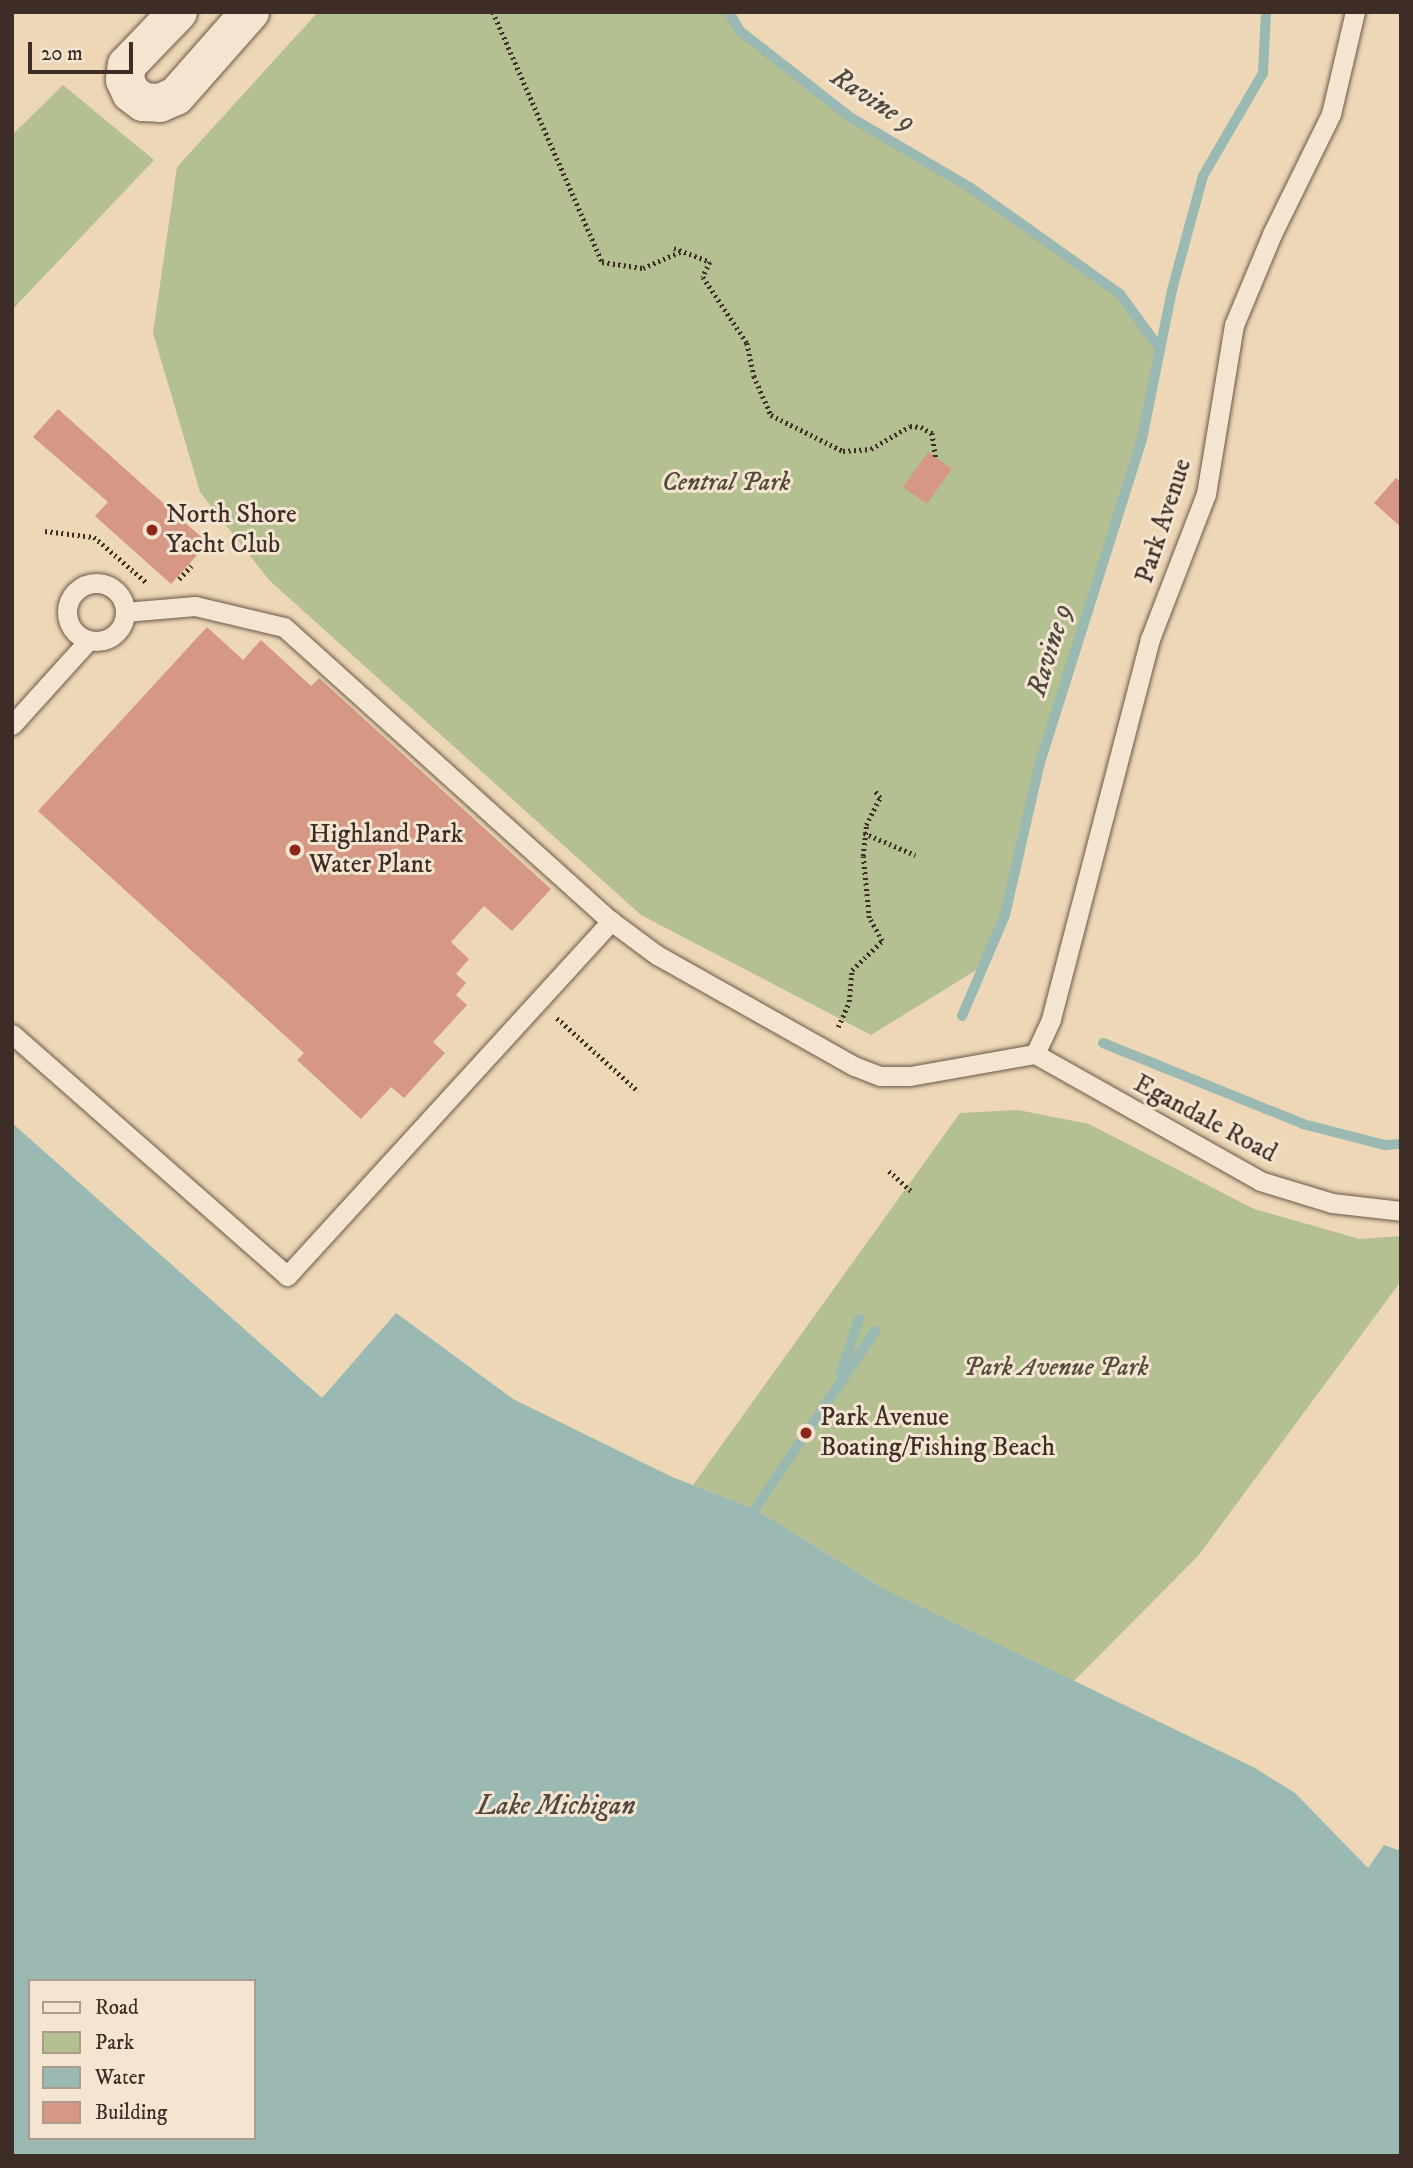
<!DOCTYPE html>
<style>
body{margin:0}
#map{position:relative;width:1413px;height:2168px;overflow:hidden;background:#edd7b7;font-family:"IM FELL DW Pica",serif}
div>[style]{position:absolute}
.green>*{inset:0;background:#b4bf92}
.water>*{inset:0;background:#99b9b2}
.stream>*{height:10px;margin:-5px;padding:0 5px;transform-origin:5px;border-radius:5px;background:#99b9b2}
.building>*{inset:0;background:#d69785;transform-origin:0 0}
.path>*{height:4.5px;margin-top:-2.25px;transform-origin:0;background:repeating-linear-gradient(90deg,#3e2d26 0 2px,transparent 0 5.5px)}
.roads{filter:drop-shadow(0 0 2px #6a584a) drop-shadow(0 0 2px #6a584a)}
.service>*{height:19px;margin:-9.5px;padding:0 9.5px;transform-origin:9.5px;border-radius:9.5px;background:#f3e5d0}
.service>.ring{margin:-9.5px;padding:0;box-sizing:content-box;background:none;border:19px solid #f3e5d0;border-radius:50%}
.minor>*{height:38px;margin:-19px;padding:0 19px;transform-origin:19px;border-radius:19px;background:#f3e5d0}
.dots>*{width:19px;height:19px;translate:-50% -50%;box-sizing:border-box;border:4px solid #f3e5d0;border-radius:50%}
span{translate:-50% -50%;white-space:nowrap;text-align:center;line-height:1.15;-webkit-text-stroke:6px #f3e5d0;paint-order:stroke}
.park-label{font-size:26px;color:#564a3c;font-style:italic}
.poi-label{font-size:26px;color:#3e2d26}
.left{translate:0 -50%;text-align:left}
.street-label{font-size:26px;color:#3e2d26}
.water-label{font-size:28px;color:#504942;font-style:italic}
.frame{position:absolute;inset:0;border:14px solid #3e2d26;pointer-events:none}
.legend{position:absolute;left:28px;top:1979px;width:228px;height:161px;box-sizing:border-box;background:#f3e5d0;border:2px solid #ab9b8c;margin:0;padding:9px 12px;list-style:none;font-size:21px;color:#3e2d26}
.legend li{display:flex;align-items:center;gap:14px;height:35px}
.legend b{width:35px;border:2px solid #ab9b8c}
.scale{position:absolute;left:28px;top:42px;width:105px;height:32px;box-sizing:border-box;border:4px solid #3e2d26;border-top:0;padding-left:9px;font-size:21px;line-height:24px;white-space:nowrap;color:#3e2d26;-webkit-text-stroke:5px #f3e5d0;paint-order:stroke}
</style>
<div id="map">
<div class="green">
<i style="clip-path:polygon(318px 12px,729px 12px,740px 31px,850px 117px,971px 188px,1120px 294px,1160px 349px,1142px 439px,1084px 613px,1039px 766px,1005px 915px,986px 964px,871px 1035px,641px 915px,269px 580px,200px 492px,153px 333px,177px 167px)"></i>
<i style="clip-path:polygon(63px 85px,154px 160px,12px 310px,12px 135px)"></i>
<i style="clip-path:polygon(1018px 1110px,1089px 1124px,1254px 1209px,1360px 1239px,1401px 1236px,1401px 1281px,1198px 1556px,1073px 1682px,884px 1589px,755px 1509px,693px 1485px,960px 1113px)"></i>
</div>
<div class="water">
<i style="clip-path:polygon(evenodd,12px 1123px,322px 1398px,396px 1313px,513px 1399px,672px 1477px,755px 1509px,884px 1589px,1255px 1768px,1295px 1793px,1368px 1868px,1384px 1845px,1401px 1851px,1401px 2156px,12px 2156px,12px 1123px,30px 1981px,254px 1981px,254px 2138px,30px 2138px,30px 1981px)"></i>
</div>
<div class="stream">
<i style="left:729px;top:12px;width:22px;rotate:60deg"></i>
<i style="left:740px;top:31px;width:140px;rotate:38deg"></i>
<i style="left:850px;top:117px;width:140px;rotate:30.4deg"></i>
<i style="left:971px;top:188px;width:183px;rotate:35.4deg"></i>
<i style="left:1120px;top:294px;width:68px;rotate:54deg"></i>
<i style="left:962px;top:1016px;width:110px;rotate:-66.9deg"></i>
<i style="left:1005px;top:915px;width:153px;rotate:-77.1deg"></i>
<i style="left:1039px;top:766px;width:343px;rotate:-72.5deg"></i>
<i style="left:1142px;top:439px;width:152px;rotate:-78.6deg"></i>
<i style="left:1172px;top:290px;width:118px;rotate:-74.8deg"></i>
<i style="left:1203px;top:176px;width:119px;rotate:-59.8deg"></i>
<i style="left:1263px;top:73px;width:61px;rotate:-87.2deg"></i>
<i style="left:1103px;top:1043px;width:216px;rotate:22deg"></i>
<i style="left:1303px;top:1124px;width:85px;rotate:14.4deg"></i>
<i style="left:1385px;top:1145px;width:16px;rotate:-4deg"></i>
<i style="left:841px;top:1373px;width:57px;rotate:-71.6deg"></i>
<i style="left:755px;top:1509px;width:215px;rotate:-56deg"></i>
</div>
<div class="building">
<i style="clip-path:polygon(58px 409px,208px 543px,171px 584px,95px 516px,108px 502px,33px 437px)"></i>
<i style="left:928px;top:452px;width:29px;height:43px;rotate:35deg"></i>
<i style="clip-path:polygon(1396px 478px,1401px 482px,1401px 527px,1374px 503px)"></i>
<i style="clip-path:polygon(207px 627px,243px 660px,261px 640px,311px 686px,319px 678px,551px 889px,512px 931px,484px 906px,451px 942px,469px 959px,456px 974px,466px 983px,456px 995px,467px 1005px,433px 1042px,445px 1053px,404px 1098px,391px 1087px,361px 1119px,297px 1060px,304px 1053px,38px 811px)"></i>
</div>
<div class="path">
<i style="left:493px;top:12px;width:273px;rotate:66.4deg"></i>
<i style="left:602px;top:262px;width:41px;rotate:8.3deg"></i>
<i style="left:643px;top:268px;width:43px;rotate:-23.6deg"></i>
<i style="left:674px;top:248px;width:39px;rotate:21deg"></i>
<i style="left:710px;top:262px;width:17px;rotate:115deg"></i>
<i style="left:703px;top:277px;width:79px;rotate:56.3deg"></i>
<i style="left:747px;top:343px;width:34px;rotate:78deg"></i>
<i style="left:754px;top:376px;width:43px;rotate:66.4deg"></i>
<i style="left:771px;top:415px;width:80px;rotate:26.6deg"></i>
<i style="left:843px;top:451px;width:28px;rotate:-4deg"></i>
<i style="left:871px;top:449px;width:45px;rotate:-30.5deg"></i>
<i style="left:910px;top:426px;width:11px;rotate:5deg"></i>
<i style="left:921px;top:427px;width:13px;rotate:29deg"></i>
<i style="left:932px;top:433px;width:26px;rotate:81deg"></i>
<i style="left:45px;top:531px;width:49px;rotate:7deg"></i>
<i style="left:94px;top:537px;width:69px;rotate:40.9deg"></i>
<i style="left:179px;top:579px;width:18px;rotate:-47deg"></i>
<i style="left:864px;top:833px;width:56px;rotate:23.3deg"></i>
<i style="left:557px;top:1018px;width:110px;rotate:42.1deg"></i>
<i style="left:838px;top:1027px;width:27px;rotate:-66deg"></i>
<i style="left:849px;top:1002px;width:32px;rotate:-85deg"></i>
<i style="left:852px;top:970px;width:42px;rotate:-44deg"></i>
<i style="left:882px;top:941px;width:26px;rotate:-119deg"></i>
<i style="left:869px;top:918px;width:62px;rotate:-95.5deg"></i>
<i style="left:863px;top:856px;width:31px;rotate:-84deg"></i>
<i style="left:866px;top:825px;width:30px;rotate:-63deg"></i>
<i style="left:880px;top:798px;width:10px;rotate:-127deg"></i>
<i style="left:889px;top:1171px;width:30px;rotate:42deg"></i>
</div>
<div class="roads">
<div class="service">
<i class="ring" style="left:67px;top:583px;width:39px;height:39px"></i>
<i style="left:125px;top:612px;width:70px;rotate:-4.9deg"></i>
<i style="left:195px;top:606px;width:91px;rotate:13.3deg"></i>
<i style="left:284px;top:627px;width:440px;rotate:42deg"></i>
<i style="left:611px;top:921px;width:57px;rotate:36.5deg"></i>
<i style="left:657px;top:955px;width:226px;rotate:29.4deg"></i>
<i style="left:854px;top:1066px;width:28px;rotate:21deg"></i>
<i style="left:880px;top:1076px;width:30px"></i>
<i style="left:910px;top:1076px;width:127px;rotate:-10deg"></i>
<i style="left:12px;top:725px;width:113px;rotate:-47.9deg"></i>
<i style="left:12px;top:1034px;width:366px;rotate:41.3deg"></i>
<i style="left:287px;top:1276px;width:481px;rotate:-47.6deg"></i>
<i style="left:1035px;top:1054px;width:38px;rotate:-65deg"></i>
<i style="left:1051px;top:1019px;width:393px;rotate:-75.4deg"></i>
<i style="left:1150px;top:639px;width:155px;rotate:-68.9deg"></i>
<i style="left:1206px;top:494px;width:171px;rotate:-80.6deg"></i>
<i style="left:1234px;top:325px;width:99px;rotate:-67.3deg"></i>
<i style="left:1272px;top:234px;width:134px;rotate:-63.8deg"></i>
<i style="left:1331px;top:114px;width:105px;rotate:-76.8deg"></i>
<i style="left:1035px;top:1054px;width:258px;rotate:29.4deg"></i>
<i style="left:1260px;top:1181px;width:75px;rotate:17deg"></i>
<i style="left:1332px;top:1203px;width:69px;rotate:6.6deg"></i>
</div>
<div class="minor">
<i style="left:178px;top:12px;width:74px;rotate:133.9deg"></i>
<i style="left:127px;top:65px;width:15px;rotate:98deg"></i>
<i style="left:125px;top:80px;width:14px;rotate:65deg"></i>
<i style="left:131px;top:93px;width:15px;rotate:37deg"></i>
<i style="left:143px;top:102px;width:17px;rotate:3deg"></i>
<i style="left:160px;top:103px;width:17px;rotate:-24deg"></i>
<i style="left:176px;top:96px;width:112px;rotate:-48.6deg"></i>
</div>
</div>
<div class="dots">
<i style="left:152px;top:530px;background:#8f2418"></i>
<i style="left:295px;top:850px;background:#8f2418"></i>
<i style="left:806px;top:1433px;background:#8f2418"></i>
</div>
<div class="park-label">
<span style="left:726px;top:483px">Central Park</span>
<span style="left:1056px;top:1368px">Park Avenue Park</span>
</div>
<div class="poi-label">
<span class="left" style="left:166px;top:530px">North Shore<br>Yacht Club</span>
<span class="left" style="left:309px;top:850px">Highland Park<br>Water Plant</span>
<span class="left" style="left:820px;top:1433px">Park Avenue<br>Boating/Fishing Beach</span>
</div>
<div class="street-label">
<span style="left:1164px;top:521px;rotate:-72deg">Park Avenue</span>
<span style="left:1205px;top:1119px;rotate:28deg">Egandale Road</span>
</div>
<div class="water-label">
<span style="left:873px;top:100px;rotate:33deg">Ravine 9</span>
<span style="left:1050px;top:650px;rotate:-73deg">Ravine 9</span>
<span style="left:556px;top:1806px">Lake Michigan</span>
</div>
<div class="frame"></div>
<ul class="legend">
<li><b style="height:9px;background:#f3e5d0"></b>Road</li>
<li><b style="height:19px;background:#b4bf92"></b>Park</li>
<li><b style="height:19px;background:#99b9b2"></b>Water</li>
<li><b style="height:19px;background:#d69785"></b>Building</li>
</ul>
<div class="scale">20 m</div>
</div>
